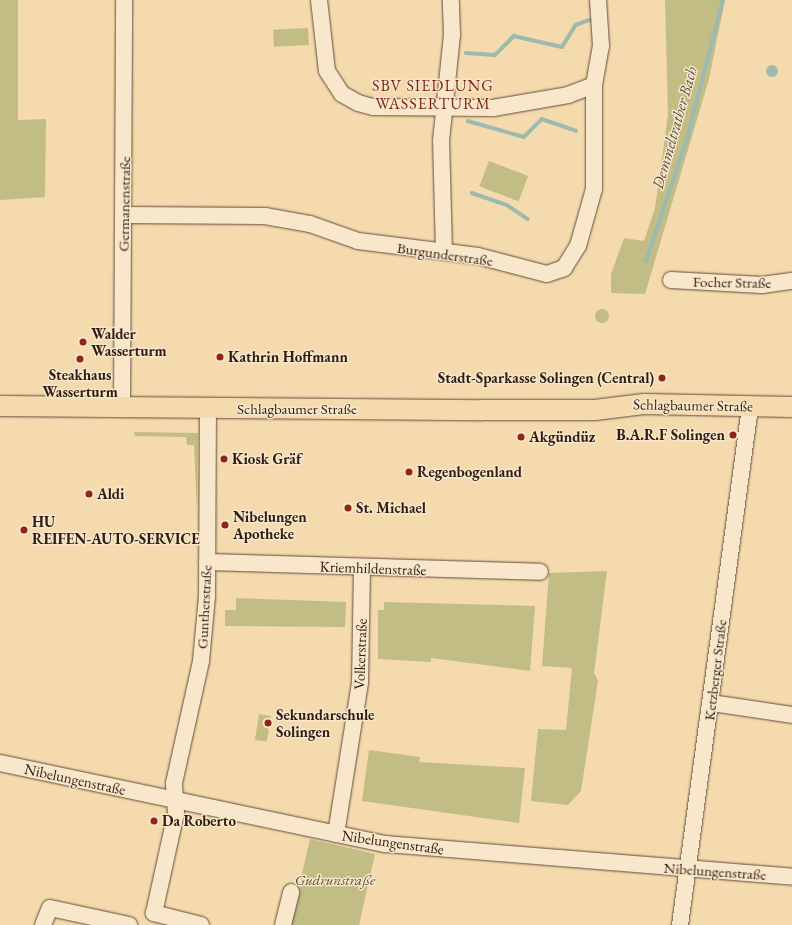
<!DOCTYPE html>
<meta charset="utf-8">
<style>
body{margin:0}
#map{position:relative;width:792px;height:925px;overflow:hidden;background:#f4daad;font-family:"EB Garamond",serif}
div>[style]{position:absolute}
.green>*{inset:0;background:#c2bd85;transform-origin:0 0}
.round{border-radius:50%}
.water>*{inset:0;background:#9cbaaf}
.stream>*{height:3.5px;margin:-1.75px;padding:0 1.75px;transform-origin:1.75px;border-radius:1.75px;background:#9cbaaf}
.roads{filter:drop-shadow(0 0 1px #614c3a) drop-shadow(0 0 1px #614c3a)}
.minor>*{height:16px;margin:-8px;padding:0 8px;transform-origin:8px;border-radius:8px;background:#f8e7ca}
.major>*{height:20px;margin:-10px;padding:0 10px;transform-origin:10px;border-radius:10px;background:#f4daad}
.dots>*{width:11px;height:11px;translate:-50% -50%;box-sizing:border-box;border:2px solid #f8e7ca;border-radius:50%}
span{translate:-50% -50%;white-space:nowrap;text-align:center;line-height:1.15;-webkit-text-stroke:3px #f8e7ca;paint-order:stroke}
.street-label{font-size:15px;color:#301c13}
.poi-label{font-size:15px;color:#301c13;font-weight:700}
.left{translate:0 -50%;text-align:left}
.right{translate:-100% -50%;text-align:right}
.park-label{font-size:15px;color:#5c4c35;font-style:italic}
.neighbourhood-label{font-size:16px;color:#7a1f14;letter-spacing:1px}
.water-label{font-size:16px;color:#504b42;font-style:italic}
</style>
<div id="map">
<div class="green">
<i style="clip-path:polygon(0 0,18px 0,18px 120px,46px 119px,45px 197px,0 200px)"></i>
<i style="clip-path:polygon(665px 0,725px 0,709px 79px,645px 294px,611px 293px,611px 274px,624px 238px,644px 241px,655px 208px,668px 115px)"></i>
<i style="left:308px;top:28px;width:17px;height:35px;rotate:87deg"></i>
<i style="left:489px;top:161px;width:42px;height:27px;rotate:21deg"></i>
<i class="round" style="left:595px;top:309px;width:14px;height:14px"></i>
<i style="clip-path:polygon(134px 432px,198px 433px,197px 510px,194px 445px,187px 445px,186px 437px,135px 436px)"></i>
<i style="clip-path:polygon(607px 571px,594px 673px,598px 681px,581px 791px,568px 805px,531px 801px,538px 729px,566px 730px,572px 668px,542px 666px,549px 573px)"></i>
<i style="clip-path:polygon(236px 598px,346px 602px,345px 627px,225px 626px,225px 610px,236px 610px)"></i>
<i style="clip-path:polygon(384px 602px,535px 606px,530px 671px,431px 658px,431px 662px,378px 659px,378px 610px,384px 610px)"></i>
<i style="left:259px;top:714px;width:12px;height:26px;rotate:9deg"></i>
<i style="clip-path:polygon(369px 750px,420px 757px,419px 762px,525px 768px,519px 823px,362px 801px)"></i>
<i style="clip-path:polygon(310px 839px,375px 854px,359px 925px,290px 925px)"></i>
</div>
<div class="water">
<i class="round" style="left:766px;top:65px;width:12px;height:12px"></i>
</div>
<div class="stream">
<i style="left:466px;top:53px;width:29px;rotate:4deg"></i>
<i style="left:495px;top:55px;width:27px;rotate:-45deg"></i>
<i style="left:514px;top:36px;width:49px;rotate:12.9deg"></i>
<i style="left:562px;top:47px;width:26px;rotate:-58deg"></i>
<i style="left:576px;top:25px;width:14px;rotate:-21deg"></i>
<i style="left:468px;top:121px;width:58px;rotate:15.9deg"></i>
<i style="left:524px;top:137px;width:25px;rotate:-45deg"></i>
<i style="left:542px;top:119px;width:36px;rotate:19deg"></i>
<i style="left:472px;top:193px;width:37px;rotate:19deg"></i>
<i style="left:507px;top:205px;width:25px;rotate:34deg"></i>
<i style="left:646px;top:261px;width:129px;rotate:-71.4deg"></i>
<i style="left:687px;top:139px;width:144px;rotate:-75.5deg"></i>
</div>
<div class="roads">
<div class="minor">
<i style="left:319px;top:0;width:71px;rotate:83.6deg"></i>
<i style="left:327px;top:71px;width:27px;rotate:57deg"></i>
<i style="left:342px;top:94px;width:18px;rotate:29deg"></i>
<i style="left:358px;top:103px;width:16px;rotate:15deg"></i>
<i style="left:373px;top:107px;width:120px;rotate:0.5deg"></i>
<i style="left:493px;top:108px;width:76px;rotate:-9.8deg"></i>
<i style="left:568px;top:95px;width:28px;rotate:-21deg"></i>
<i style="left:123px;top:215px;width:142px;rotate:0.4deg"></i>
<i style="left:265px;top:216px;width:46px;rotate:10.1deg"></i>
<i style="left:310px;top:224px;width:51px;rotate:19.5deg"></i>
<i style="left:358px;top:241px;width:121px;rotate:7.1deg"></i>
<i style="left:478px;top:256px;width:71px;rotate:14.6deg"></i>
<i style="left:547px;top:274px;width:18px;rotate:-19deg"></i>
<i style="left:564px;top:268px;width:26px;rotate:-58deg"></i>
<i style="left:578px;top:246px;width:59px;rotate:-74.3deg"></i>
<i style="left:594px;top:189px;width:104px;rotate:-90deg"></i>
<i style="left:594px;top:85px;width:40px;rotate:-80deg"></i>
<i style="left:601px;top:46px;width:46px;rotate:-93.7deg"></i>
<i style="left:444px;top:252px;width:111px;rotate:-91.5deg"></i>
<i style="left:441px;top:141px;width:107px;rotate:-84.1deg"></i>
<i style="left:452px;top:35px;width:35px;rotate:-92deg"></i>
<i style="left:671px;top:280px;width:91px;rotate:3.1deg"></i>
<i style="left:762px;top:285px;width:30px;rotate:-8deg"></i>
<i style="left:122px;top:407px;width:407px;rotate:-89.7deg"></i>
<i style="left:207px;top:562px;width:333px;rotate:1.7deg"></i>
<i style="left:712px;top:703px;width:81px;rotate:8.5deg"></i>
<i style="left:0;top:763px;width:394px;rotate:11.9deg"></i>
<i style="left:386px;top:844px;width:407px;rotate:4.6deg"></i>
<i style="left:336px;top:834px;width:153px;rotate:-81deg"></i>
<i style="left:360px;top:683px;width:115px;rotate:-89deg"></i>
<i style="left:43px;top:925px;width:18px;rotate:-68deg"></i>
<i style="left:50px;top:908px;width:81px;rotate:12.1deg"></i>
<i style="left:201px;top:925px;width:49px;rotate:-165.7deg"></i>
<i style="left:154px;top:913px;width:102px;rotate:-77.6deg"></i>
<i style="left:176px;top:813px;width:30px;rotate:-94deg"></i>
<i style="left:174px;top:783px;width:125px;rotate:-77.5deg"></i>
<i style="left:201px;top:661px;width:65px;rotate:-84.7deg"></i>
<i style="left:207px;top:596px;width:187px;rotate:-89.7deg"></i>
<i style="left:283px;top:925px;width:34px;rotate:-76deg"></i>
<i style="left:680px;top:925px;width:515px;rotate:-82.3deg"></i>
</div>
<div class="major">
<i style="left:0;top:406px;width:483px;rotate:0.5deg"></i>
<i style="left:483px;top:410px;width:112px"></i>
<i style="left:595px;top:410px;width:49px;rotate:-7deg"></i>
<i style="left:644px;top:404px;width:148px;rotate:1.2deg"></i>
</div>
</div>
<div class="dots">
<i style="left:83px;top:342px;background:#8f2418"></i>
<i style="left:220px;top:357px;background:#8f2418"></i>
<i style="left:80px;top:359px;background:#8f2418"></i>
<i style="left:662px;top:378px;background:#8f2418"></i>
<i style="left:733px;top:435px;background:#8f2418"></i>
<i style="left:521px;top:437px;background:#8f2418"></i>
<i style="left:224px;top:459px;background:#8f2418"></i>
<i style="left:409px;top:472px;background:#8f2418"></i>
<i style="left:89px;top:494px;background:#8f2418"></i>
<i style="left:348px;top:508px;background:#8f2418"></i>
<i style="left:225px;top:525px;background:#8f2418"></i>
<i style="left:24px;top:530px;background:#8f2418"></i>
<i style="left:268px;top:723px;background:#8f2418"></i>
<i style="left:154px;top:821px;background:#8f2418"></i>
</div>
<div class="street-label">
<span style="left:124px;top:204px;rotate:-89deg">Germanenstraße</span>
<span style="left:445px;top:254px;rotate:8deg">Burgunderstraße</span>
<span style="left:732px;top:282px;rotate:1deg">Focher Straße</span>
<span style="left:693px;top:405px;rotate:1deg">Schlagbaumer Straße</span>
<span style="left:297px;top:409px">Schlagbaumer Straße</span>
<span style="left:373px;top:568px;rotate:2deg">Kriemhildenstraße</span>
<span style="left:204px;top:607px;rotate:-87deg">Guntherstraße</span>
<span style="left:360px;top:654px;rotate:-88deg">Volkerstraße</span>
<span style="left:715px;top:670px;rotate:-83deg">Ketzberger Straße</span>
<span style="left:75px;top:779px;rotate:12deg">Nibelungenstraße</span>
<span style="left:393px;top:842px;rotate:8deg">Nibelungenstraße</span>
<span style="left:715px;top:871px;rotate:4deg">Nibelungenstraße</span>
</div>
<div class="poi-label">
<span class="left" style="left:91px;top:342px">Walder<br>Wasserturm</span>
<span class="left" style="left:228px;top:357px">Kathrin Hoffmann</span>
<span style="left:80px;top:383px">Steakhaus<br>Wasserturm</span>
<span class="right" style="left:654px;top:378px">Stadt-Sparkasse Solingen (Central)</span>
<span class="right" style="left:725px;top:435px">B.A.R.F Solingen</span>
<span class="left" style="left:529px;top:437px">Akgündüz</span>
<span class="left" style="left:232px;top:459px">Kiosk Gräf</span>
<span class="left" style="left:417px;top:472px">Regenbogenland</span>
<span class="left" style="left:97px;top:494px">Aldi</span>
<span class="left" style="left:356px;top:508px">St. Michael</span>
<span class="left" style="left:233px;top:525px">Nibelungen<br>Apotheke</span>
<span class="left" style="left:32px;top:530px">HU<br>REIFEN-AUTO-SERVICE</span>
<span class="left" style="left:276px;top:723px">Sekundarschule<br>Solingen</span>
<span class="left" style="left:162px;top:821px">Da Roberto</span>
</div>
<div class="park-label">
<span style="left:335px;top:880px">Gudrunstraße</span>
</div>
<div class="neighbourhood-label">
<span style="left:433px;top:95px">SBV SIEDLUNG<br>WASSERTURM</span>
</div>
<div class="water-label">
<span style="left:675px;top:128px;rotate:-74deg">Demmeltrather Bach</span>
</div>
</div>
